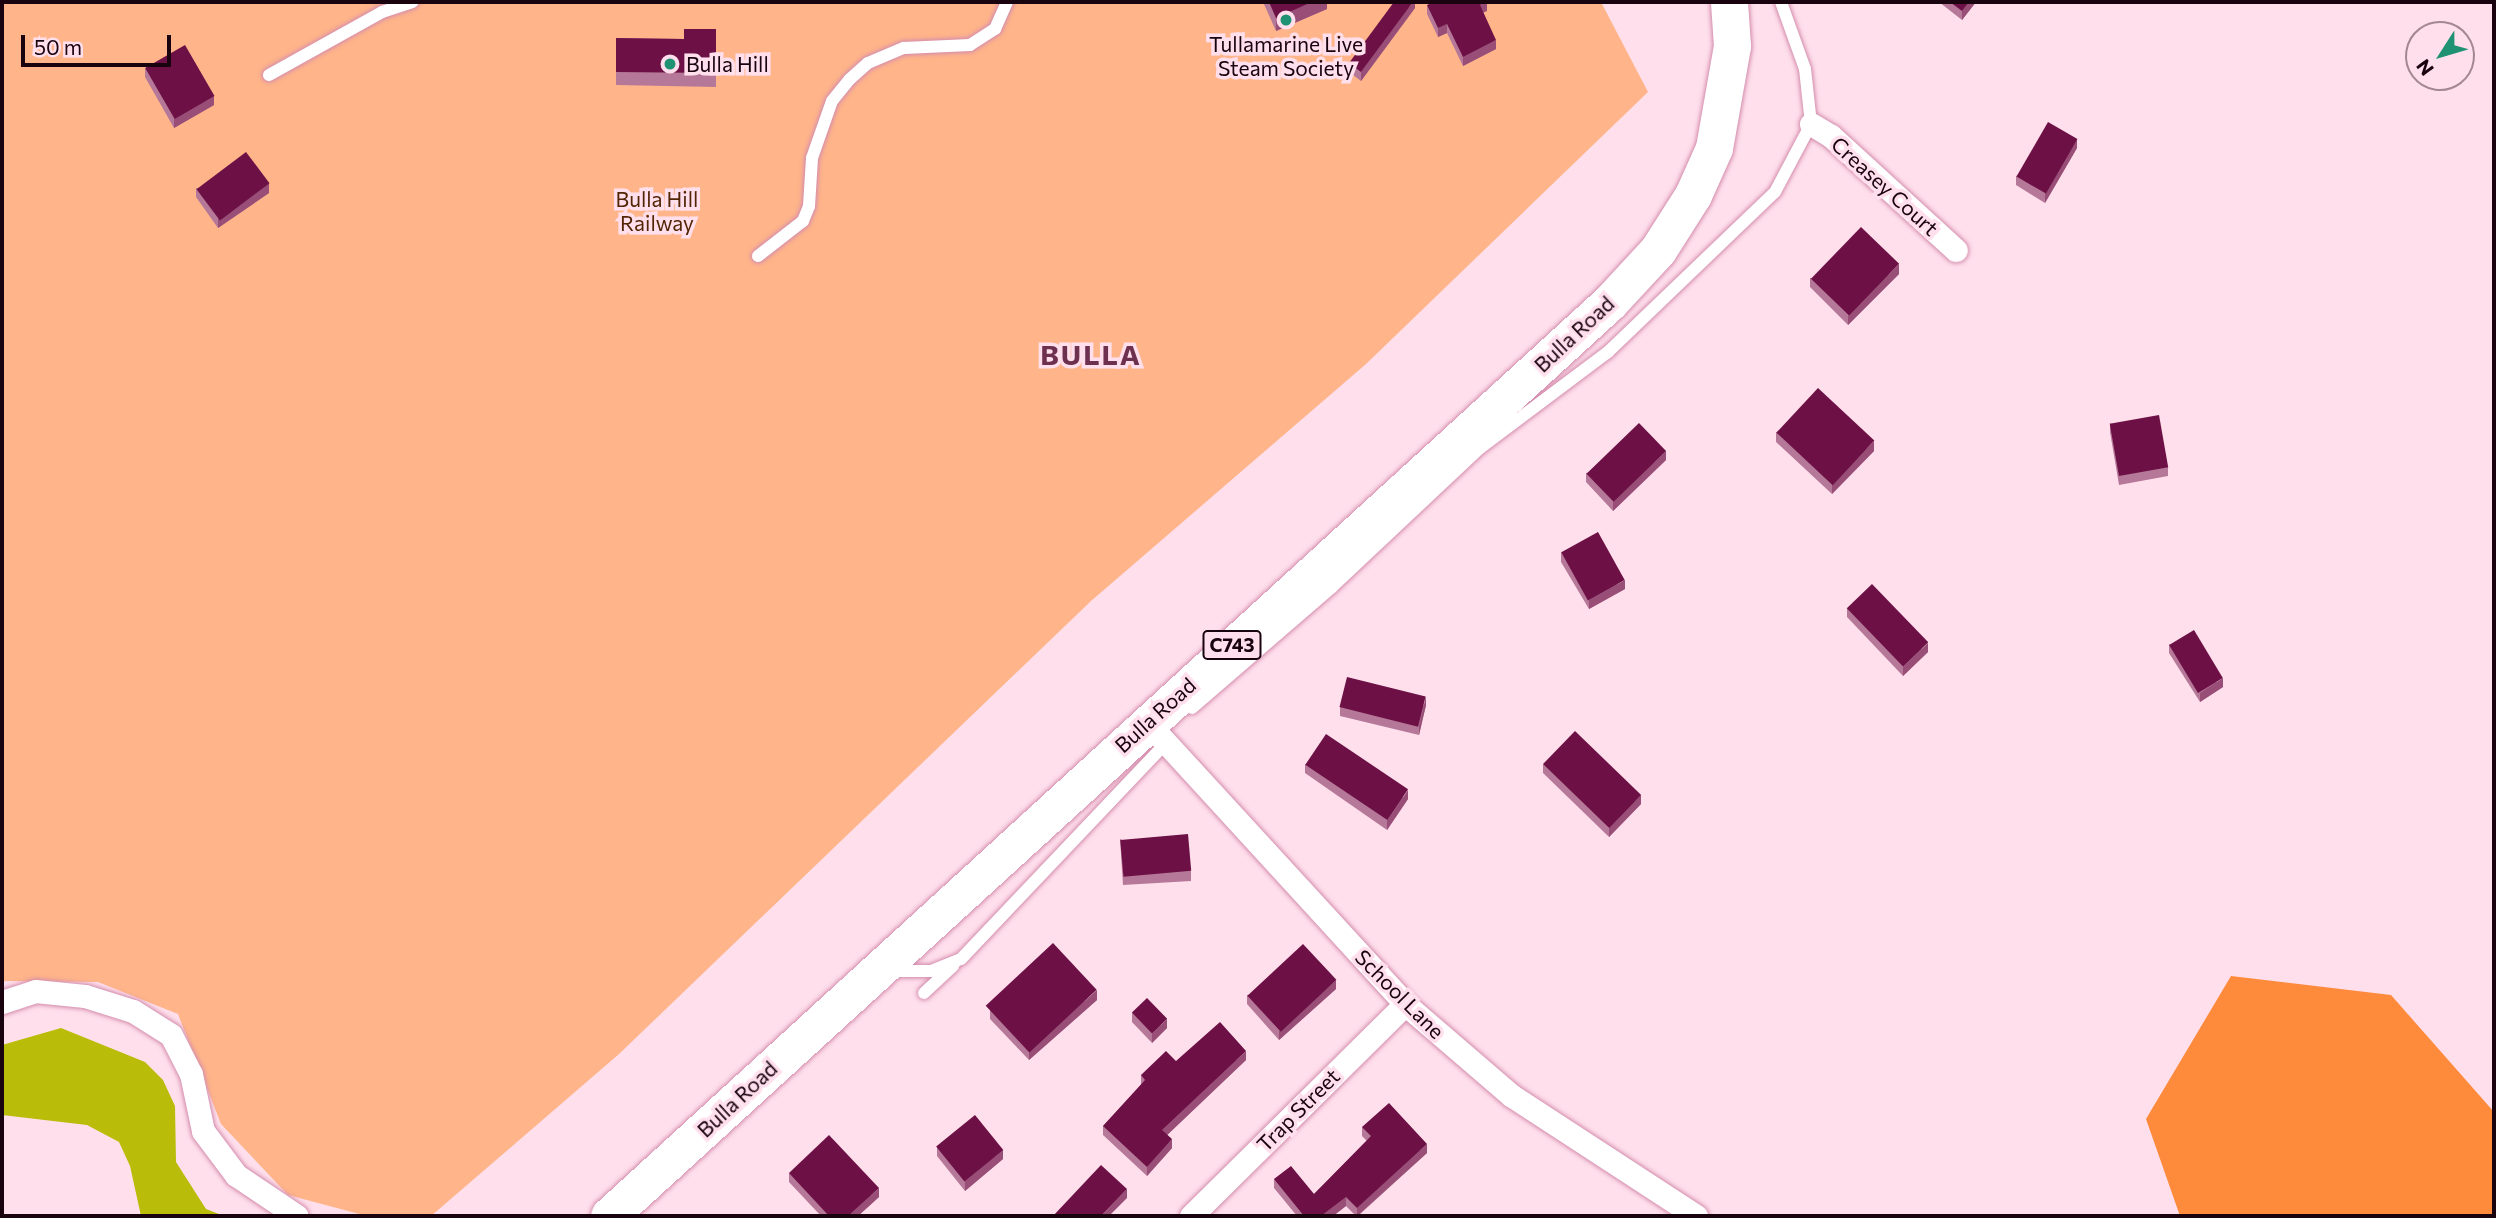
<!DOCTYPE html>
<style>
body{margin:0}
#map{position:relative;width:2496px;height:1218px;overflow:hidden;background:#ffdfec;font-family:Commissioner,sans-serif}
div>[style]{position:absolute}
.green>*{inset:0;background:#ffb489}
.forest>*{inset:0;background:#fe8a3b}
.water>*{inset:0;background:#b9bc08}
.roads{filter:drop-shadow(0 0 2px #d48dad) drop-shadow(0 0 2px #d48dad)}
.lane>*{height:12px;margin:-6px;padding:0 6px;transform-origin:6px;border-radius:6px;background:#fff}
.street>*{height:23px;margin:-11.5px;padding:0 11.5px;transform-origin:11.5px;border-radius:11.5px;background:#fff}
.primary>*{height:37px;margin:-18.5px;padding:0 18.5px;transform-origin:18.5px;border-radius:18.5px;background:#fff}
.wall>*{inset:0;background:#b67898}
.shaded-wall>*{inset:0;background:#984e77}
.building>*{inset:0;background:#6c1045;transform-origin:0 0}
.dots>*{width:19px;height:19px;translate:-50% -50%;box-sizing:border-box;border:4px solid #ffdfec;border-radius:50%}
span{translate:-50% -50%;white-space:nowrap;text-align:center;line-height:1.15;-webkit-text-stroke:7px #ffdfec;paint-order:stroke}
.shield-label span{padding:2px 5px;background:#ffdfec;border:2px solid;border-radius:5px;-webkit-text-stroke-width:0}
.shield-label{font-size:19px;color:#19030e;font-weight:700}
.poi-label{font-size:21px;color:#19030e}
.left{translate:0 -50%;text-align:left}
.street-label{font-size:21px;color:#19030e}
.park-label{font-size:21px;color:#522505}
.district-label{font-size:28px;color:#6e304f;font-weight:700;letter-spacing:2px}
.frame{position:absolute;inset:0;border:4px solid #19030e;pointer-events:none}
.north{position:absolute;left:2405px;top:21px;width:70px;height:70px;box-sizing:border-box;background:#ffdfec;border:2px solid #a38793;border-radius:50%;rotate:233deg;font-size:19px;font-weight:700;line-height:28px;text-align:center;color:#19030e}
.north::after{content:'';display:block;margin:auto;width:24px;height:32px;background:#1f9274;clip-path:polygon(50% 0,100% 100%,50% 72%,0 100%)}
.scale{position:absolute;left:21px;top:35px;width:150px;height:32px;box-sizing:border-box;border:4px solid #19030e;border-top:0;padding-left:9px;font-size:21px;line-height:24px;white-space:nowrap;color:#19030e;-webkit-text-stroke:5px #ffdfec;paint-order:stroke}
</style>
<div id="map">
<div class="green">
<i style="clip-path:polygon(2px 2px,1601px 2px,1648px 92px,1366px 364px,1091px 601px,619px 1054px,431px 1216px,367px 1216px,288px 1195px,221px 1124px,178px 1014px,98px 982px,2px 981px)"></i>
</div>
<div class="forest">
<i style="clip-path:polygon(2231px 976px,2391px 995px,2494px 1112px,2494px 1216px,2180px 1216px,2146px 1119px)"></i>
</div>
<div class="water">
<i style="clip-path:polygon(61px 1028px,145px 1062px,163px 1080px,175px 1106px,176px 1162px,206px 1209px,224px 1216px,141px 1216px,130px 1166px,119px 1142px,87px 1125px,2px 1115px,2px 1045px)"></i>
</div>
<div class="roads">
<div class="lane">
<i style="left:269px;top:75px;width:129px;rotate:-29.1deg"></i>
<i style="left:382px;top:12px;width:32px;rotate:-18deg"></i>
<i style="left:758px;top:256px;width:57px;rotate:-37.9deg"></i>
<i style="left:803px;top:221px;width:16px;rotate:-68deg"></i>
<i style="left:809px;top:206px;width:48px;rotate:-86.4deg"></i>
<i style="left:812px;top:158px;width:60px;rotate:-70.7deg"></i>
<i style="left:832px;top:101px;width:28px;rotate:-51deg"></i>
<i style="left:850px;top:79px;width:24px;rotate:-42deg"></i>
<i style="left:868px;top:63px;width:39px;rotate:-23deg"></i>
<i style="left:904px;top:48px;width:66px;rotate:-2.6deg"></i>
<i style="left:970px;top:45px;width:30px;rotate:-33deg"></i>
<i style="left:995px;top:29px;width:30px;rotate:-66deg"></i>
<i style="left:1192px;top:708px;width:185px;rotate:-40.8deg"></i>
<i style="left:1332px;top:587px;width:203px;rotate:-43.2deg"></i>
<i style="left:1480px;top:448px;width:160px;rotate:-36.9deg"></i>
<i style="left:1608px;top:352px;width:231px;rotate:-43.8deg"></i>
<i style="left:1775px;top:192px;width:77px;rotate:-62.1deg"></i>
<i style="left:1811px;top:124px;width:55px;rotate:-96.2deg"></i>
<i style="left:1805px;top:69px;width:71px;rotate:-109.7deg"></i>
<i style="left:891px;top:971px;width:40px"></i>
<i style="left:931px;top:971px;width:32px;rotate:-22deg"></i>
<i style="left:961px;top:959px;width:298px;rotate:-46.5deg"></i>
<i style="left:924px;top:993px;width:40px;rotate:-43deg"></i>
</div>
<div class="street">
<i style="left:1811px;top:124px;width:23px;rotate:31deg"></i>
<i style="left:1831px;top:136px;width:169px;rotate:42.4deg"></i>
<i style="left:1147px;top:722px;width:382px;rotate:47.5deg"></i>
<i style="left:1405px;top:1004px;width:141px;rotate:40.7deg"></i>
<i style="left:1512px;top:1096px;width:220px;rotate:33.1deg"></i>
<i style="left:2px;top:1002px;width:35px;rotate:-18deg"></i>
<i style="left:35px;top:991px;width:50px;rotate:5.7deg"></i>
<i style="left:85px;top:996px;width:50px;rotate:17.4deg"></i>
<i style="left:133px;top:1011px;width:45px;rotate:32.3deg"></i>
<i style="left:171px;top:1035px;width:44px;rotate:62.9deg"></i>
<i style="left:191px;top:1074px;width:58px;rotate:78.1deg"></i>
<i style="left:203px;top:1131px;width:55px;rotate:53.1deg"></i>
<i style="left:236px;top:1175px;width:73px;rotate:33.9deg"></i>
<i style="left:1191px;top:1216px;width:301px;rotate:-44.7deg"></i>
</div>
<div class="primary">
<i style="left:609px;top:1216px;width:1354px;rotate:-42.4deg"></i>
<i style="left:1609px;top:303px;width:72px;rotate:-47.2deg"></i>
<i style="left:1658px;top:250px;width:65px;rotate:-57.5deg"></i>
<i style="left:1693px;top:195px;width:51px;rotate:-65.9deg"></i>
<i style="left:1714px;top:148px;width:104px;rotate:-80deg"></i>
<i style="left:1732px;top:46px;width:44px;rotate:-93.9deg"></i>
</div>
</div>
<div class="wall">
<i style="clip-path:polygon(1263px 2px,1327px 2px,1327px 9px,1276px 31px)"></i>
<i style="clip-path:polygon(1415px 2px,1415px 8px,1361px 81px,1349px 72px,1349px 63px)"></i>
<i style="clip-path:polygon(1939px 2px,1976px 2px,1962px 20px)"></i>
<i style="clip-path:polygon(1427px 5px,1487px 11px,1483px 12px,1496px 49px,1463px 66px,1447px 33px,1438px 37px,1427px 14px)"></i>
<i style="clip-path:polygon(716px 29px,716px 87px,616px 85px,616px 38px,684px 39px)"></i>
<i style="clip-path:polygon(145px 68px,214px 105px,174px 128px,145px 77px)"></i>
<i style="clip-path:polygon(2077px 148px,2045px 203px,2016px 185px,2016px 176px)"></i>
<i style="clip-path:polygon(196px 188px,269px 193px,218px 228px,196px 197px)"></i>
<i style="clip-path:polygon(1899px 274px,1848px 325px,1810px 287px,1810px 278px)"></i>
<i style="clip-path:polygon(2110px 423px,2168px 467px,2168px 476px,2119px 485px,2110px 432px)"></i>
<i style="clip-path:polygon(1776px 432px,1874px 451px,1832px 494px,1776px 442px)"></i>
<i style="clip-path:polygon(1666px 460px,1613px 511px,1586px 482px,1586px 473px)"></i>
<i style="clip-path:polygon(1561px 552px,1625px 589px,1589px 609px,1561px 562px)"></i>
<i style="clip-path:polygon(1847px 608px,1928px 652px,1903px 676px,1847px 617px)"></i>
<i style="clip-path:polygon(2169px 644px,2223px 687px,2200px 702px,2169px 653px)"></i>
<i style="clip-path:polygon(1426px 705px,1419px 735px,1340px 716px,1340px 707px)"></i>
<i style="clip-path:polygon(1305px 764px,1408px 799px,1387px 830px,1305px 773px)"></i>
<i style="clip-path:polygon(1543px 764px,1641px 804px,1609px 837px,1543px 773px)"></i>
<i style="clip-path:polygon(1120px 839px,1191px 871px,1191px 881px,1123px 885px)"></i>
<i style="clip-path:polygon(1336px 989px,1279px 1040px,1247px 1004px,1247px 995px)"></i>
<i style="clip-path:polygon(1097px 1000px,1029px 1060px,990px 1019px,990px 1010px)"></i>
<i style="clip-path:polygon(1132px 1013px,1167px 1028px,1152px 1043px,1132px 1022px)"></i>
<i style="clip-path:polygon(1246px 1060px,1167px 1135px,1172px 1148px,1147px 1176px,1103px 1135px,1103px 1126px,1141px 1085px,1141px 1075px,1176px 1061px)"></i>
<i style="clip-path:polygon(1362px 1127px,1427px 1153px,1358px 1216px,1356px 1216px,1346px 1206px,1333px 1216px,1297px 1216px,1274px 1188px,1274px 1179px,1314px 1194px,1367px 1141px,1362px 1136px)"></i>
<i style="clip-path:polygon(937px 1147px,1003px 1159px,965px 1191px,937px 1156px)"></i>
<i style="clip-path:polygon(789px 1173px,879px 1197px,858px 1216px,821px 1216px,789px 1182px)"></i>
</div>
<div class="shaded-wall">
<i style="clip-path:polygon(1312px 2px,1327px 2px,1327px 9px,1276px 31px,1276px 18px)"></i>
<i style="clip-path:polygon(1413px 2px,1415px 2px,1415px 8px,1361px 81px,1361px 72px)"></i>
<i style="clip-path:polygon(1487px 2px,1487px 11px,1480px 14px,1480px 5px)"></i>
<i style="clip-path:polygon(1969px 2px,1976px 2px,1962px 20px,1962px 11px)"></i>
<i style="clip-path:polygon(1447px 24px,1447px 33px,1438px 37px,1438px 28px)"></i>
<i style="clip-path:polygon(1496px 40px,1496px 49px,1463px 66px,1463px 57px)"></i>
<i style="clip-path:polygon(214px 96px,214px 105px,174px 128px,174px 119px)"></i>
<i style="clip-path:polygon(2077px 139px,2077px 148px,2045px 203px,2045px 194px)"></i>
<i style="clip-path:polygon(269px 183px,269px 193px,218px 228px,218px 219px)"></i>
<i style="clip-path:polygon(1899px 264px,1899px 274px,1848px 325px,1848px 316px)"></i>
<i style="clip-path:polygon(1874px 441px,1874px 451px,1832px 494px,1832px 485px)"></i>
<i style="clip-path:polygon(1666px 451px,1666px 460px,1613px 511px,1613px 502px)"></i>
<i style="clip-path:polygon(1625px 580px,1625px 589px,1589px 609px,1589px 600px)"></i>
<i style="clip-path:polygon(1928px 643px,1928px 652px,1903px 676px,1903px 667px)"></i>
<i style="clip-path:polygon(2223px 678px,2223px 687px,2200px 702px,2200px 693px)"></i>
<i style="clip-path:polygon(1426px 696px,1426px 705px,1419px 735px,1419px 726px)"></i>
<i style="clip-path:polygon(1408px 790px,1408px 799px,1387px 830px,1387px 821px)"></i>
<i style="clip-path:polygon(1641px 795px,1641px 804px,1609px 837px,1609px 828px)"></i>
<i style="clip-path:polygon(1336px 980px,1336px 989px,1279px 1040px,1279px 1031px)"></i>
<i style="clip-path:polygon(1097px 990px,1097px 1000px,1029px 1060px,1029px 1051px)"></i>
<i style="clip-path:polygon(1167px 1019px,1167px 1028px,1152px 1043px,1152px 1034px)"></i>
<i style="clip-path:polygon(1246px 1051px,1246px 1060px,1162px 1140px,1162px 1130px)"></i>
<i style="clip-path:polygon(1172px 1139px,1172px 1148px,1147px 1176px,1147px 1167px)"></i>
<i style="clip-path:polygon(1427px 1144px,1427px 1153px,1357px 1216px,1357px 1208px)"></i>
<i style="clip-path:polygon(1003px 1150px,1003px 1159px,965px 1191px,965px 1181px)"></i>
<i style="clip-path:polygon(879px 1188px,879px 1197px,858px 1216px,848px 1216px)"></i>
<i style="clip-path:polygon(1127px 1189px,1127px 1198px,1109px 1216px,1101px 1216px)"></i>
<i style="clip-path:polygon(1346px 1197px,1346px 1206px,1333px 1216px,1321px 1216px)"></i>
</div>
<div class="building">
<i style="clip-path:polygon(1269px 2px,1312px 2px,1276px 18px)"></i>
<i style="clip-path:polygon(1394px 2px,1413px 2px,1361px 72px,1349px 63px)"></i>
<i style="clip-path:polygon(1434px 2px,1487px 2px,1480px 5px,1496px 40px,1463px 57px,1447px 24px,1438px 28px,1427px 5px)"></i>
<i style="clip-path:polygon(1950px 2px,1969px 2px,1962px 11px)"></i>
<i style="clip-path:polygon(684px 29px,716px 29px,716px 73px,616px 72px,616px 38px,684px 39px)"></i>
<i style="left:185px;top:45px;width:59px;height:46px;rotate:60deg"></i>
<i style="left:2048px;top:122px;width:34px;height:63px;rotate:30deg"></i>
<i style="left:246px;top:152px;width:39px;height:62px;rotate:53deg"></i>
<i style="left:1861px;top:227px;width:53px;height:72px;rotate:44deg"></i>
<i style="left:1818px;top:388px;width:77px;height:61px;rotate:43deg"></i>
<i style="left:2159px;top:415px;width:53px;height:50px;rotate:80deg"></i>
<i style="left:1639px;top:423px;width:39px;height:73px;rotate:46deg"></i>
<i style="left:1598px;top:532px;width:55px;height:42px;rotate:61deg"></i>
<i style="left:1872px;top:584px;width:81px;height:35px;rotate:46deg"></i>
<i style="left:2194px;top:630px;width:56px;height:29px;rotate:59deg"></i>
<i style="left:1347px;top:677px;width:81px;height:31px;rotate:14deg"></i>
<i style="left:1575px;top:731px;width:92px;height:46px;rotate:44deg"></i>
<i style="left:1326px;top:734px;width:99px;height:37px;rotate:34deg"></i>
<i style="left:1188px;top:834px;width:37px;height:68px;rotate:85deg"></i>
<i style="left:1053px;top:943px;width:64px;height:92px;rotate:47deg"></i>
<i style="left:1303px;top:944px;width:49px;height:76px;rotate:47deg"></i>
<i style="left:1147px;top:998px;width:29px;height:21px;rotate:46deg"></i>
<i style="clip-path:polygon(1220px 1022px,1246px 1051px,1162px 1130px,1172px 1139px,1147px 1167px,1103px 1126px,1145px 1080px,1141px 1075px,1166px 1051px,1176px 1061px)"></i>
<i style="clip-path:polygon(1389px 1103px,1427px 1144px,1357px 1208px,1346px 1197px,1321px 1216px,1304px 1216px,1274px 1179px,1291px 1166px,1314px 1194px,1371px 1136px,1362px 1127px)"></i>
<i style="left:975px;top:1115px;width:45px;height:50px;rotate:51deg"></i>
<i style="clip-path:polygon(829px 1135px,879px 1188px,848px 1216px,829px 1216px,789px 1173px)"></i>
<i style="clip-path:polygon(1101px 1165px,1127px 1189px,1101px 1216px,1053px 1216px)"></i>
</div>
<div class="dots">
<i style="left:1286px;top:20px;background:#1f9274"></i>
<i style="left:670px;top:64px;background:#1f9274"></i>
</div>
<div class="shield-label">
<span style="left:1232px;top:645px">C743</span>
</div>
<div class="poi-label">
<span style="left:1286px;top:56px">Tullamarine Live<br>Steam Society</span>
<span class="left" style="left:686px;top:64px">Bulla Hill</span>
</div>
<div class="street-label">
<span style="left:1885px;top:186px;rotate:42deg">Creasey Court</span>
<span style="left:1574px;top:334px;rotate:-43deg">Bulla Road</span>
<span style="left:1155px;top:715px;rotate:-42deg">Bulla Road</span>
<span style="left:1400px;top:994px;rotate:45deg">School Lane</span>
<span style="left:737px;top:1099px;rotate:-43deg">Bulla Road</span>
<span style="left:1298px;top:1110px;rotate:-45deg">Trap Street</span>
</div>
<div class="park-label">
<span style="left:657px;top:211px">Bulla Hill<br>Railway</span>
</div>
<div class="district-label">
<span style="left:1091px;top:354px">BULLA</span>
</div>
<div class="frame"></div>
<div class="north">N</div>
<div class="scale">50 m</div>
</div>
